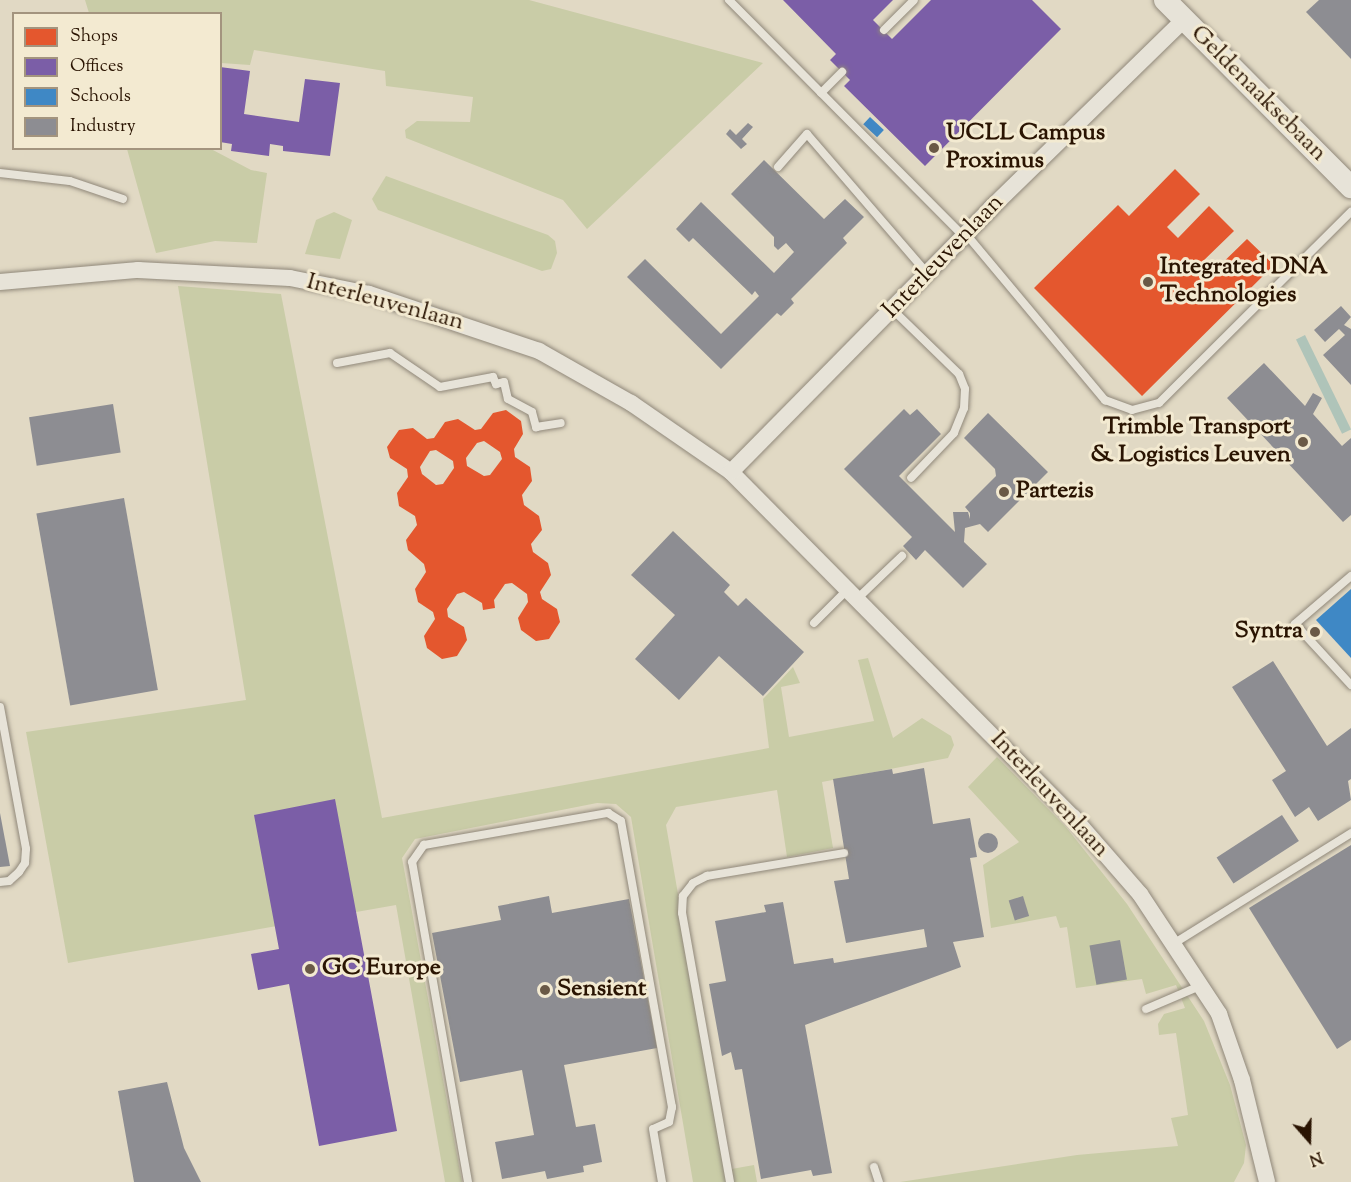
<!DOCTYPE html>
<style>
body{margin:0}
#map{position:relative;width:1351px;height:1182px;overflow:hidden;background:#e1d9c4;font-family:"Sorts Mill Goudy",serif}
div>[style]{position:absolute}
.green>*{inset:0;background:#c9cca7}
.water>*{inset:0;background:#afc4b9;transform-origin:0 0}
.shops>*{inset:0;background:#e4572e}
.offices>*{inset:0;background:#7b5ea7}
.schools>*{inset:0;background:#3f88c5;transform-origin:0 0}
.industry>*{inset:0;background:#8d8d92;transform-origin:0 0}
.round{border-radius:50%}
.roads{filter:drop-shadow(0 0 2px #90887a) drop-shadow(0 0 2px #90887a)}
.lane>*{height:8px;margin:-4px;padding:0 4px;transform-origin:4px;border-radius:4px;background:#e7e3d8}
.street>*{height:16px;margin:-8px;padding:0 8px;transform-origin:8px;border-radius:8px;background:#e7e3d8}
.secondary>*{height:22px;margin:-11px;padding:0 11px;transform-origin:11px;border-radius:11px;background:#e7e3d8}
.dots>*{width:16px;height:16px;translate:-50% -50%;box-sizing:border-box;border:3px solid #f3ead1;border-radius:50%}
span{translate:-50% -50%;white-space:nowrap;text-align:center;line-height:1.15;-webkit-text-stroke:6px #f3ead1;paint-order:stroke}
.street-label{font-size:24px;color:#2a1402}
.poi-label{font-size:24px;color:#2a1402;font-weight:700}
.left{translate:0 -50%;text-align:left}
.right{translate:-100% -50%;text-align:right}
.legend{position:absolute;left:12px;top:12px;width:210px;height:138px;box-sizing:border-box;background:#f3ead1;border:2px solid #a3947e;margin:0;padding:8px 10px;list-style:none;font-size:18px;color:#2a1402}
.legend li{display:flex;align-items:center;gap:12px;height:30px}
.legend b{width:30px;border:2px solid #a3947e}
.north{position:absolute;left:1279px;top:1110px;width:60px;height:60px;-webkit-text-stroke:4px #f3ead1;paint-order:stroke;rotate:160deg;font-size:16px;font-weight:700;line-height:24px;text-align:center;color:#2a1402}
.north::after{content:'';display:block;margin:auto;width:21px;height:27px;background:#2a1402;clip-path:polygon(50% 0,100% 100%,50% 72%,0 100%)}
</style>
<div id="map">
<div class="green">
<i style="clip-path:polygon(85px 0,529px 0,763px 63px,587px 229px,563px 200px,406px 138px,405px 130px,417px 121px,470px 122px,473px 97px,386px 86px,385px 71px,254px 50px,250px 65px,221px 63px,220px 14px,89px 13px)"></i>
<i style="clip-path:polygon(127px 149px,211px 149px,251px 170px,267px 173px,257px 243px,215px 241px,156px 253px)"></i>
<i style="clip-path:polygon(386px 176px,548px 235px,555px 241px,557px 253px,551px 269px,542px 271px,378px 210px,372px 199px)"></i>
<i style="clip-path:polygon(334px 212px,352px 220px,340px 259px,305px 254px,316px 220px)"></i>
<i style="clip-path:polygon(178px 286px,281px 294px,382px 818px,769px 748px,763px 699px,793px 667px,800px 683px,781px 687px,789px 737px,874px 721px,858px 660px,868px 658px,893px 738px,922px 718px,951px 736px,954px 745px,948px 758px,822px 782px,833px 848px,787px 857px,777px 790px,676px 807px,666px 825px,726px 1170px,754px 1165px,757px 1182px,693px 1182px,631px 817px,616px 804px,597px 803px,415px 839px,402px 858px,462px 1182px,445px 1182px,396px 905px,68px 963px,26px 732px,246px 700px)"></i>
<i style="clip-path:polygon(997px 757px,1066px 827px,1127px 904px,1204px 1021px,1230px 1085px,1246px 1145px,1244px 1163px,1234px 1182px,900px 1182px,1077px 1155px,1178px 1146px,1171px 1118px,1188px 1115px,1176px 1033px,1159px 1035px,1158px 1024px,1164px 1014px,1185px 1008px,1176px 985px,1146px 994px,1142px 979px,1076px 988px,1067px 927px,1060px 928px,1056px 916px,991px 928px,983px 865px,1019px 842px,968px 787px)"></i>
</div>
<div class="water">
<i style="left:1305px;top:335px;width:105px;height:10px;rotate:64deg"></i>
</div>
<div class="shops">
<i style="clip-path:polygon(1175px 169px,1200px 194px,1167px 227px,1178px 238px,1209px 206px,1234px 231px,1199px 265px,1210px 275px,1247px 239px,1274px 265px,1142px 396px,1034px 288px,1118px 205px,1129px 216px)"></i>
<i style="clip-path:polygon(evenodd,506px 410px,521px 421px,523px 434px,514px 449px,515px 457px,530px 467px,532px 481px,522px 495px,524px 505px,539px 516px,542px 530px,531px 544px,533px 552px,548px 563px,551px 575px,540px 592px,542px 599px,557px 609px,560px 622px,549px 639px,536px 641px,521px 630px,518px 618px,528px 602px,527px 594px,512px 583px,505px 584px,494px 600px,495px 608px,483px 610px,482px 603px,464px 592px,457px 594px,447px 609px,448px 617px,464px 627px,467px 640px,457px 656px,442px 659px,427px 648px,424px 636px,435px 619px,433px 612px,418px 602px,415px 589px,426px 572px,424px 564px,408px 550px,406px 540px,417px 525px,415px 516px,399px 506px,397px 493px,408px 477px,407px 469px,390px 458px,387px 447px,399px 430px,413px 428px,427px 439px,434px 438px,445px 422px,458px 419px,475px 430px,481px 429px,493px 413px,506px 410px,484px 441px,500px 452px,502px 459px,490px 475px,484px 476px,467px 466px,466px 458px,477px 443px,484px 441px,506px 410px,436px 450px,453px 461px,454px 468px,443px 484px,436px 485px,422px 474px,420px 467px,430px 451px,436px 450px)"></i>
</div>
<div class="offices">
<i style="clip-path:polygon(783px 0,893px 0,873px 20px,892px 39px,931px 0,1032px 0,1061px 29px,925px 166px,844px 86px,850px 80px,830px 60px,836px 54px)"></i>
<i style="clip-path:polygon(220px 67px,250px 71px,244px 114px,299px 122px,305px 79px,340px 83px,330px 156px,283px 151px,283px 146px,270px 144px,269px 156px,231px 151px,232px 144px,220px 142px)"></i>
<i style="clip-path:polygon(335px 799px,397px 1131px,319px 1146px,289px 984px,258px 990px,251px 954px,279px 949px,254px 815px)"></i>
</div>
<div class="schools">
<i style="left:870px;top:117px;width:19px;height:10px;rotate:43deg"></i>
<i style="clip-path:polygon(1351px 589px,1351px 658px,1316px 620px)"></i>
</div>
<div class="industry">
<i style="clip-path:polygon(1319px 0,1351px 0,1351px 59px,1306px 12px)"></i>
<i style="clip-path:polygon(748px 123px,753px 127px,742px 139px,747px 144px,741px 149px,726px 134px,730px 129px,736px 135px)"></i>
<i style="clip-path:polygon(764px 160px,824px 219px,845px 199px,864px 217px,843px 238px,847px 243px,791px 299px,794px 303px,781px 316px,777px 313px,721px 369px,627px 277px,645px 259px,721px 334px,759px 296px,755px 291px,752px 295px,693px 238px,689px 242px,676px 229px,701px 202px,774px 273px,794px 252px,786px 243px,778px 250px,774px 246px,774px 237px,731px 194px)"></i>
<i style="clip-path:polygon(1341px 306px,1351px 317px,1344px 325px,1351px 329px,1351px 385px,1323px 355px,1345px 335px,1339px 329px,1325px 342px,1314px 330px)"></i>
<i style="clip-path:polygon(1264px 363px,1305px 406px,1313px 393px,1322px 398px,1313px 414px,1342px 446px,1351px 438px,1351px 515px,1343px 522px,1227px 398px)"></i>
<i style="left:113px;top:404px;width:49px;height:85px;rotate:81deg"></i>
<i style="clip-path:polygon(904px 409px,910px 415px,917px 409px,941px 434px,899px 476px,955px 532px,953px 512px,968px 512px,970px 519px,970px 513px,965px 507px,996px 476px,995px 469px,964px 438px,988px 413px,1048px 472px,988px 532px,980px 524px,965px 528px,964px 542px,987px 564px,963px 588px,925px 550px,916px 560px,903px 546px,912px 537px,844px 469px)"></i>
<i style="left:124px;top:498px;width:195px;height:89px;rotate:80deg"></i>
<i style="clip-path:polygon(673px 531px,730px 585px,724px 592px,738px 606px,746px 598px,804px 652px,763px 696px,719px 656px,679px 700px,635px 659px,675px 615px,631px 575px)"></i>
<i style="clip-path:polygon(1273px 661px,1327px 746px,1351px 728px,1351px 779px,1348px 781px,1351px 800px,1318px 821px,1309px 807px,1295px 817px,1272px 780px,1286px 771px,1232px 687px)"></i>
<i style="clip-path:polygon(924px 768px,933px 824px,970px 818px,977px 857px,970px 858px,984px 937px,953px 942px,961px 967px,805px 1025px,832px 1173px,813px 1176px,811px 1170px,761px 1179px,742px 1069px,735px 1070px,731px 1052px,722px 1056px,709px 984px,726px 981px,715px 921px,766px 912px,764px 905px,783px 902px,794px 964px,833px 958px,834px 963px,927px 947px,924px 929px,846px 943px,834px 881px,849px 879px,833px 779px,892px 769px,893px 774px)"></i>
<i style="clip-path:polygon(0 813px,10px 866px,0 867px)"></i>
<i style="left:1282px;top:815px;width:31px;height:78px;rotate:57deg"></i>
<i class="round" style="left:978px;top:833px;width:20px;height:20px"></i>
<i style="clip-path:polygon(1351px 845px,1351px 1040px,1337px 1049px,1249px 908px)"></i>
<i style="clip-path:polygon(549px 896px,552px 913px,629px 899px,657px 1048px,564px 1065px,576px 1127px,595px 1124px,602px 1162px,583px 1166px,584px 1172px,547px 1179px,545px 1171px,502px 1179px,495px 1142px,534px 1135px,522px 1070px,460px 1082px,432px 933px,501px 920px,498px 906px)"></i>
<i style="left:1023px;top:896px;width:21px;height:15px;rotate:73deg"></i>
<i style="left:1120px;top:940px;width:40px;height:31px;rotate:80deg"></i>
<i style="clip-path:polygon(167px 1082px,184px 1148px,201px 1182px,134px 1182px,118px 1091px)"></i>
</div>
<div class="roads">
<div class="lane">
<i style="left:729px;top:0;width:332px;rotate:45.2deg"></i>
<i style="left:884px;top:30px;width:42px;rotate:-45deg"></i>
<i style="left:821px;top:93px;width:30px;rotate:-45deg"></i>
<i style="left:778px;top:167px;width:44px;rotate:-48.7deg"></i>
<i style="left:807px;top:134px;width:185px;rotate:49.2deg"></i>
<i style="left:0;top:173px;width:70px;rotate:6.5deg"></i>
<i style="left:70px;top:181px;width:56px;rotate:18.8deg"></i>
<i style="left:966px;top:234px;width:217px;rotate:50.1deg"></i>
<i style="left:1105px;top:400px;width:29px;rotate:20deg"></i>
<i style="left:1132px;top:410px;width:28px;rotate:-15deg"></i>
<i style="left:1159px;top:403px;width:271px;rotate:-44.9deg"></i>
<i style="left:893px;top:310px;width:92px;rotate:44.1deg"></i>
<i style="left:959px;top:374px;width:16px;rotate:68deg"></i>
<i style="left:965px;top:389px;width:19px;rotate:93deg"></i>
<i style="left:964px;top:408px;width:27px;rotate:112deg"></i>
<i style="left:954px;top:433px;width:62px;rotate:133.7deg"></i>
<i style="left:337px;top:363px;width:54px;rotate:-10.7deg"></i>
<i style="left:390px;top:353px;width:60px;rotate:34.2deg"></i>
<i style="left:440px;top:387px;width:54px;rotate:-10.7deg"></i>
<i style="left:493px;top:377px;width:8px;rotate:67deg"></i>
<i style="left:496px;top:384px;width:8px;rotate:-14deg"></i>
<i style="left:504px;top:382px;width:17px;rotate:77deg"></i>
<i style="left:508px;top:399px;width:27px;rotate:28deg"></i>
<i style="left:532px;top:412px;width:16px;rotate:75deg"></i>
<i style="left:536px;top:427px;width:25px;rotate:-9deg"></i>
<i style="left:1351px;top:576px;width:74px;rotate:139.4deg"></i>
<i style="left:1295px;top:624px;width:83px;rotate:47.4deg"></i>
<i style="left:858px;top:598px;width:61px;rotate:-43.7deg"></i>
<i style="left:814px;top:623px;width:48px;rotate:-45deg"></i>
<i style="left:0;top:707px;width:144px;rotate:79.6deg"></i>
<i style="left:26px;top:849px;width:14px;rotate:94deg"></i>
<i style="left:25px;top:863px;width:11px;rotate:124deg"></i>
<i style="left:19px;top:872px;width:13px;rotate:138deg"></i>
<i style="left:9px;top:881px;width:9px;rotate:174deg"></i>
<i style="left:1173px;top:944px;width:210px;rotate:-31.9deg"></i>
<i style="left:1146px;top:1009px;width:59px;rotate:-23.1deg"></i>
<i style="left:874px;top:1167px;width:16px;rotate:72deg"></i>
<i style="left:468px;top:1182px;width:325px;rotate:-99.9deg"></i>
<i style="left:412px;top:862px;width:21px;rotate:-55deg"></i>
<i style="left:424px;top:845px;width:187px;rotate:-9.9deg"></i>
<i style="left:608px;top:813px;width:15px;rotate:32deg"></i>
<i style="left:621px;top:821px;width:291px;rotate:79.9deg"></i>
<i style="left:672px;top:1107px;width:15px;rotate:101deg"></i>
<i style="left:669px;top:1122px;width:17px;rotate:156deg"></i>
<i style="left:653px;top:1129px;width:54px;rotate:80.4deg"></i>
<i style="left:730px;top:1182px;width:273px;rotate:-100.1deg"></i>
<i style="left:682px;top:913px;width:17px;rotate:-87deg"></i>
<i style="left:683px;top:896px;width:16px;rotate:-52deg"></i>
<i style="left:693px;top:883px;width:16px;rotate:-27deg"></i>
<i style="left:707px;top:876px;width:139px;rotate:-9.5deg"></i>
</div>
<div class="street">
<i style="left:0;top:282px;width:139px;rotate:-5deg"></i>
<i style="left:138px;top:270px;width:152px;rotate:3deg"></i>
<i style="left:290px;top:278px;width:81px;rotate:11.4deg"></i>
<i style="left:369px;top:294px;width:179px;rotate:18.5deg"></i>
<i style="left:539px;top:351px;width:106px;rotate:29.5deg"></i>
<i style="left:631px;top:403px;width:121px;rotate:34.6deg"></i>
<i style="left:731px;top:472px;width:486px;rotate:45.3deg"></i>
<i style="left:1073px;top:817px;width:102px;rotate:49deg"></i>
<i style="left:1140px;top:894px;width:144px;rotate:56.6deg"></i>
<i style="left:1219px;top:1014px;width:70px;rotate:70.8deg"></i>
<i style="left:1242px;top:1080px;width:105px;rotate:76.2deg"></i>
<i style="left:731px;top:472px;width:369px;rotate:-45.4deg"></i>
<i style="left:990px;top:209px;width:272px;rotate:-44.3deg"></i>
</div>
<div class="secondary">
<i style="left:1165px;top:0;width:264px;rotate:45.2deg"></i>
</div>
</div>
<div class="dots">
<i style="left:934px;top:148px;background:#6a5946"></i>
<i style="left:1148px;top:282px;background:#6a5946"></i>
<i style="left:1303px;top:442px;background:#6a5946"></i>
<i style="left:1004px;top:492px;background:#6a5946"></i>
<i style="left:1315px;top:632px;background:#6a5946"></i>
<i style="left:310px;top:969px;background:#6a5946"></i>
<i style="left:545px;top:990px;background:#6a5946"></i>
</div>
<div class="street-label">
<span style="left:1258px;top:94px;rotate:45deg">Geldenaaksebaan</span>
<span style="left:944px;top:257px;rotate:-46deg">Interleuvenlaan</span>
<span style="left:385px;top:303px;rotate:15deg">Interleuvenlaan</span>
<span style="left:1049px;top:795px;rotate:47deg">Interleuvenlaan</span>
</div>
<div class="poi-label">
<span class="left" style="left:946px;top:148px">UCLL Campus<br>Proximus</span>
<span class="left" style="left:1160px;top:282px">Integrated DNA<br>Technologies</span>
<span class="right" style="left:1291px;top:442px">Trimble Transport<br>&amp; Logistics Leuven</span>
<span class="left" style="left:1016px;top:492px">Partezis</span>
<span class="right" style="left:1303px;top:632px">Syntra</span>
<span class="left" style="left:322px;top:969px">GC Europe</span>
<span class="left" style="left:557px;top:990px">Sensient</span>
</div>
<ul class="legend">
<li><b style="height:16px;background:#e4572e"></b>Shops</li>
<li><b style="height:16px;background:#7b5ea7"></b>Offices</li>
<li><b style="height:16px;background:#3f88c5"></b>Schools</li>
<li><b style="height:16px;background:#8d8d92"></b>Industry</li>
</ul>
<div class="north">N</div>
</div>
